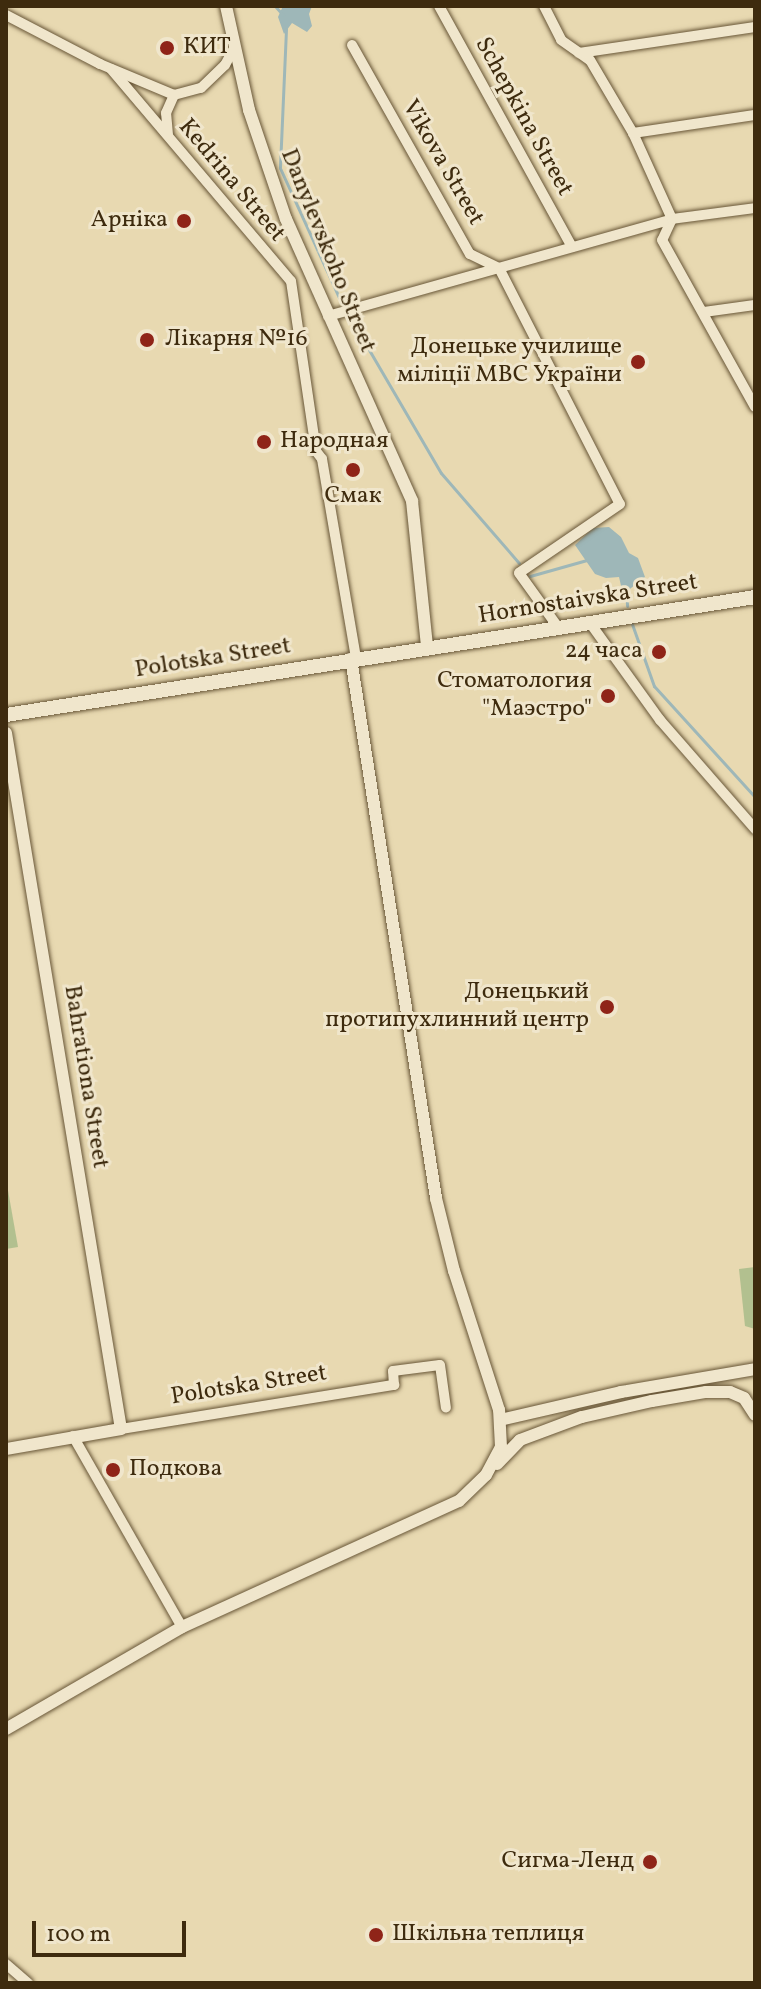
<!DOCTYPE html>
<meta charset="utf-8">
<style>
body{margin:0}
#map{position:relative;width:761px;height:1989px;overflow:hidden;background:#e8d9b1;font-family:Vollkorn,serif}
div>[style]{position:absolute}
.green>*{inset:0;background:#b2c08f}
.water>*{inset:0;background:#9eb7b8}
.stream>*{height:3px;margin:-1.5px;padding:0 1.5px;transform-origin:1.5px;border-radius:1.5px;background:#9eb7b8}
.roads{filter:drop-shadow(0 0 2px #685637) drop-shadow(0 0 2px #685637)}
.minor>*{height:10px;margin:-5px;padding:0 5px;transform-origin:5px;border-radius:5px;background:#f0e6cc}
.tertiary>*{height:12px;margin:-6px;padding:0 6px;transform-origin:6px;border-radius:6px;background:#f0e6cc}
.secondary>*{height:14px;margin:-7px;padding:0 7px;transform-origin:7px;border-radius:7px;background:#f0e6cc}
.dots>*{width:22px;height:22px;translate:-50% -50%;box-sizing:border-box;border:4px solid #f0e6cc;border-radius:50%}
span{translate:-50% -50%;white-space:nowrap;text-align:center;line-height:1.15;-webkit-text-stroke:6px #f0e6cc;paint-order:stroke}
.poi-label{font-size:24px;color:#3e2b0e}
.left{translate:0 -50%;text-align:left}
.right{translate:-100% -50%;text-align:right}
.street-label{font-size:24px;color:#3e2b0e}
.frame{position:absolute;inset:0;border:8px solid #3e2b0e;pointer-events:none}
.scale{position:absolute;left:32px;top:1921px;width:154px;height:36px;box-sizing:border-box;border:4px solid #3e2b0e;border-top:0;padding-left:10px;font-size:24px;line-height:28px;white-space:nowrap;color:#3e2b0e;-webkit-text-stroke:6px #f0e6cc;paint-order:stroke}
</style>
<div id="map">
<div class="green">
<i style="clip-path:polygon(6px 1179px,18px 1247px,6px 1249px)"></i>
<i style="clip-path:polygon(755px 1267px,755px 1329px,745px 1326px,739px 1269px)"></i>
</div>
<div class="water">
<i style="clip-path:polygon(283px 6px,312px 6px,309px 14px,312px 26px,307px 32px,292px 23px,284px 34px,278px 17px)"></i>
<i style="clip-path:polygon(609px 527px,621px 537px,629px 553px,638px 558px,645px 577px,626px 592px,622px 590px,619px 577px,606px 578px,595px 574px,575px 545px,593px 528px)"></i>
</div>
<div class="stream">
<i style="left:275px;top:6px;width:12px;rotate:48deg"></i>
<i style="left:286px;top:29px;width:139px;rotate:92.5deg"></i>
<i style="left:280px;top:168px;width:149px;rotate:65.5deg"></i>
<i style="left:351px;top:319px;width:178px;rotate:59.7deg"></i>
<i style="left:441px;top:473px;width:119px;rotate:49.1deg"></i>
<i style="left:530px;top:576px;width:59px;rotate:-15.7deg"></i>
<i style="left:626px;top:590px;width:16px;rotate:86deg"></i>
<i style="left:632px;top:624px;width:66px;rotate:70.5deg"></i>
<i style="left:654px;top:686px;width:150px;rotate:47.7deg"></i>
</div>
<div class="roads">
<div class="minor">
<i style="left:439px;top:6px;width:275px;rotate:61.1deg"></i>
<i style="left:544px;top:6px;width:38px;rotate:63deg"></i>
<i style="left:561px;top:40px;width:35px;rotate:35deg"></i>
<i style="left:590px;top:60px;width:85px;rotate:59.5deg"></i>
<i style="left:633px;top:133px;width:94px;rotate:65.6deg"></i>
<i style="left:672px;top:219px;width:23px;rotate:115deg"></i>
<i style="left:662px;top:240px;width:191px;rotate:60.9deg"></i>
<i style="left:6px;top:15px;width:106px;rotate:27.5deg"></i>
<i style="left:100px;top:64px;width:80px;rotate:22.7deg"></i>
<i style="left:174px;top:95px;width:28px;rotate:-15deg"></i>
<i style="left:201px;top:88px;width:33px;rotate:-44deg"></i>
<i style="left:225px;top:65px;width:17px;rotate:-62deg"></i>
<i style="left:352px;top:45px;width:240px;rotate:60.6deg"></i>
<i style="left:470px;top:254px;width:32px;rotate:26deg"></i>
<i style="left:499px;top:268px;width:265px;rotate:62.9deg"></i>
<i style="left:620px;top:504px;width:122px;rotate:145.7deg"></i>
<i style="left:519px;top:573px;width:67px;rotate:54.2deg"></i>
<i style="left:579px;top:53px;width:178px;rotate:-8.4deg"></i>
<i style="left:111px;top:69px;width:278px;rotate:49.7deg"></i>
<i style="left:291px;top:281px;width:172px;rotate:81.6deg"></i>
<i style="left:316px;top:451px;width:10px;rotate:53deg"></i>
<i style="left:322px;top:459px;width:202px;rotate:80.3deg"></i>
<i style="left:633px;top:133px;width:123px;rotate:-8.4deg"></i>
<i style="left:168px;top:135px;width:22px;rotate:-95deg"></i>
<i style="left:166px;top:113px;width:20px;rotate:-66deg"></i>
<i style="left:704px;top:312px;width:51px;rotate:-7.8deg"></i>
<i style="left:328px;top:316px;width:357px;rotate:-15.7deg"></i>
<i style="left:672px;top:219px;width:84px;rotate:-7.5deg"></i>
<i style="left:590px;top:623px;width:120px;rotate:54.2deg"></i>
<i style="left:660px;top:720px;width:145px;rotate:48.9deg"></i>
<i style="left:121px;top:1429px;width:277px;rotate:-9.2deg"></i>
<i style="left:394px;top:1385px;width:14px;rotate:-94deg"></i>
<i style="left:393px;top:1371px;width:47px;rotate:-7.3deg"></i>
<i style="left:440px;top:1365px;width:43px;rotate:82.1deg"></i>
<i style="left:73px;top:1436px;width:220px;rotate:60.3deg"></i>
<i style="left:6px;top:1964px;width:29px;rotate:41deg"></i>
</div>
<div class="tertiary">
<i style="left:226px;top:6px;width:107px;rotate:77.5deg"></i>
<i style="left:249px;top:110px;width:115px;rotate:71.3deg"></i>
<i style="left:286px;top:219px;width:309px;rotate:65.9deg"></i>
<i style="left:412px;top:501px;width:146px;rotate:84.1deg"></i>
<i style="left:6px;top:733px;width:705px;rotate:80.62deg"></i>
<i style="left:121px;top:1429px;width:117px;rotate:170.1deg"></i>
<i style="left:500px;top:1420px;width:124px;rotate:-13deg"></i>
<i style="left:621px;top:1392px;width:136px;rotate:-9.7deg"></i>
<i style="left:497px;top:1464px;width:33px;rotate:-46deg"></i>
<i style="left:520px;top:1440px;width:66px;rotate:-20.4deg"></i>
<i style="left:582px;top:1417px;width:72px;rotate:-12.9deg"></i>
<i style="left:652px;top:1401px;width:55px;rotate:-9.5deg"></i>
<i style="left:706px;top:1392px;width:24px"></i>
<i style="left:730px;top:1392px;width:15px;rotate:23deg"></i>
<i style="left:744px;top:1398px;width:20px;rotate:57deg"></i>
<i style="left:6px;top:1729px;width:203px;rotate:-30.1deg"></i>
<i style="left:182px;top:1627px;width:304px;rotate:-24.5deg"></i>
<i style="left:459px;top:1501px;width:37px;rotate:-44deg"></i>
<i style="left:486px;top:1475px;width:32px;rotate:-62deg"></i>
<i style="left:501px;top:1447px;width:37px;rotate:-93deg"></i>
<i style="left:499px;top:1410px;width:146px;rotate:-107.9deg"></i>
<i style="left:454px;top:1271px;width:75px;rotate:-103.9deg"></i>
<i style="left:436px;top:1198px;width:546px;rotate:-98.96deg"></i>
</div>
<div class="secondary">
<i style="left:6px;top:715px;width:758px;rotate:-8.95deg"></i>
</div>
</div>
<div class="dots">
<i style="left:167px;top:48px;background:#8f2418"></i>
<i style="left:184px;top:221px;background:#8f2418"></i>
<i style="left:147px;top:340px;background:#8f2418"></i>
<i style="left:638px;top:362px;background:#8f2418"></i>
<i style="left:264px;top:442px;background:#8f2418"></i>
<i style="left:353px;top:470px;background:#8f2418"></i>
<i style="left:659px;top:652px;background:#8f2418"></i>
<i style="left:608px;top:696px;background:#8f2418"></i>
<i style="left:607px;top:1007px;background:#8f2418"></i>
<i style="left:113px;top:1470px;background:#8f2418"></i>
<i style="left:650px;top:1862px;background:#8f2418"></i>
<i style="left:376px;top:1935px;background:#8f2418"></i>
</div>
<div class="poi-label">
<span class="left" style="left:183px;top:48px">КИТ</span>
<span class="right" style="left:168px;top:221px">Арніка</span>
<span class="left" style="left:165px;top:340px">Лікарня №16</span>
<span class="right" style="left:622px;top:362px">Донецьке училище<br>міліції МВС України</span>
<span class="left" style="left:280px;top:442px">Народная</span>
<span style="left:353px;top:497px">Смак</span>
<span class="right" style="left:643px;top:652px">24 часа</span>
<span class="right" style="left:592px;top:696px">Стоматология<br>"Маэстро"</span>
<span class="right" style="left:589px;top:1007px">Донецький<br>протипухлинний центр</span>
<span class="left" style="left:129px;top:1470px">Подкова</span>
<span class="right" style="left:634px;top:1862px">Сигма-Ленд</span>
<span class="left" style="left:392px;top:1935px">Шкільна теплиця</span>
</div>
<div class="street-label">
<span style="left:523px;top:117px;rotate:61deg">Schepkina Street</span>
<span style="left:442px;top:163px;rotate:60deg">Vikova Street</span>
<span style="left:231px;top:181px;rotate:50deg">Kedrina Street</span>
<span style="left:327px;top:251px;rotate:68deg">Danylevskoho Street</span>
<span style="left:588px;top:600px;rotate:-9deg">Hornostaivska Street</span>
<span style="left:213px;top:659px;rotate:-9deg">Polotska Street</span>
<span style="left:85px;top:1077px;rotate:81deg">Bahrationa Street</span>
<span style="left:249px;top:1386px;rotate:-9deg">Polotska Street</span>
</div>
<div class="frame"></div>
<div class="scale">100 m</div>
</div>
